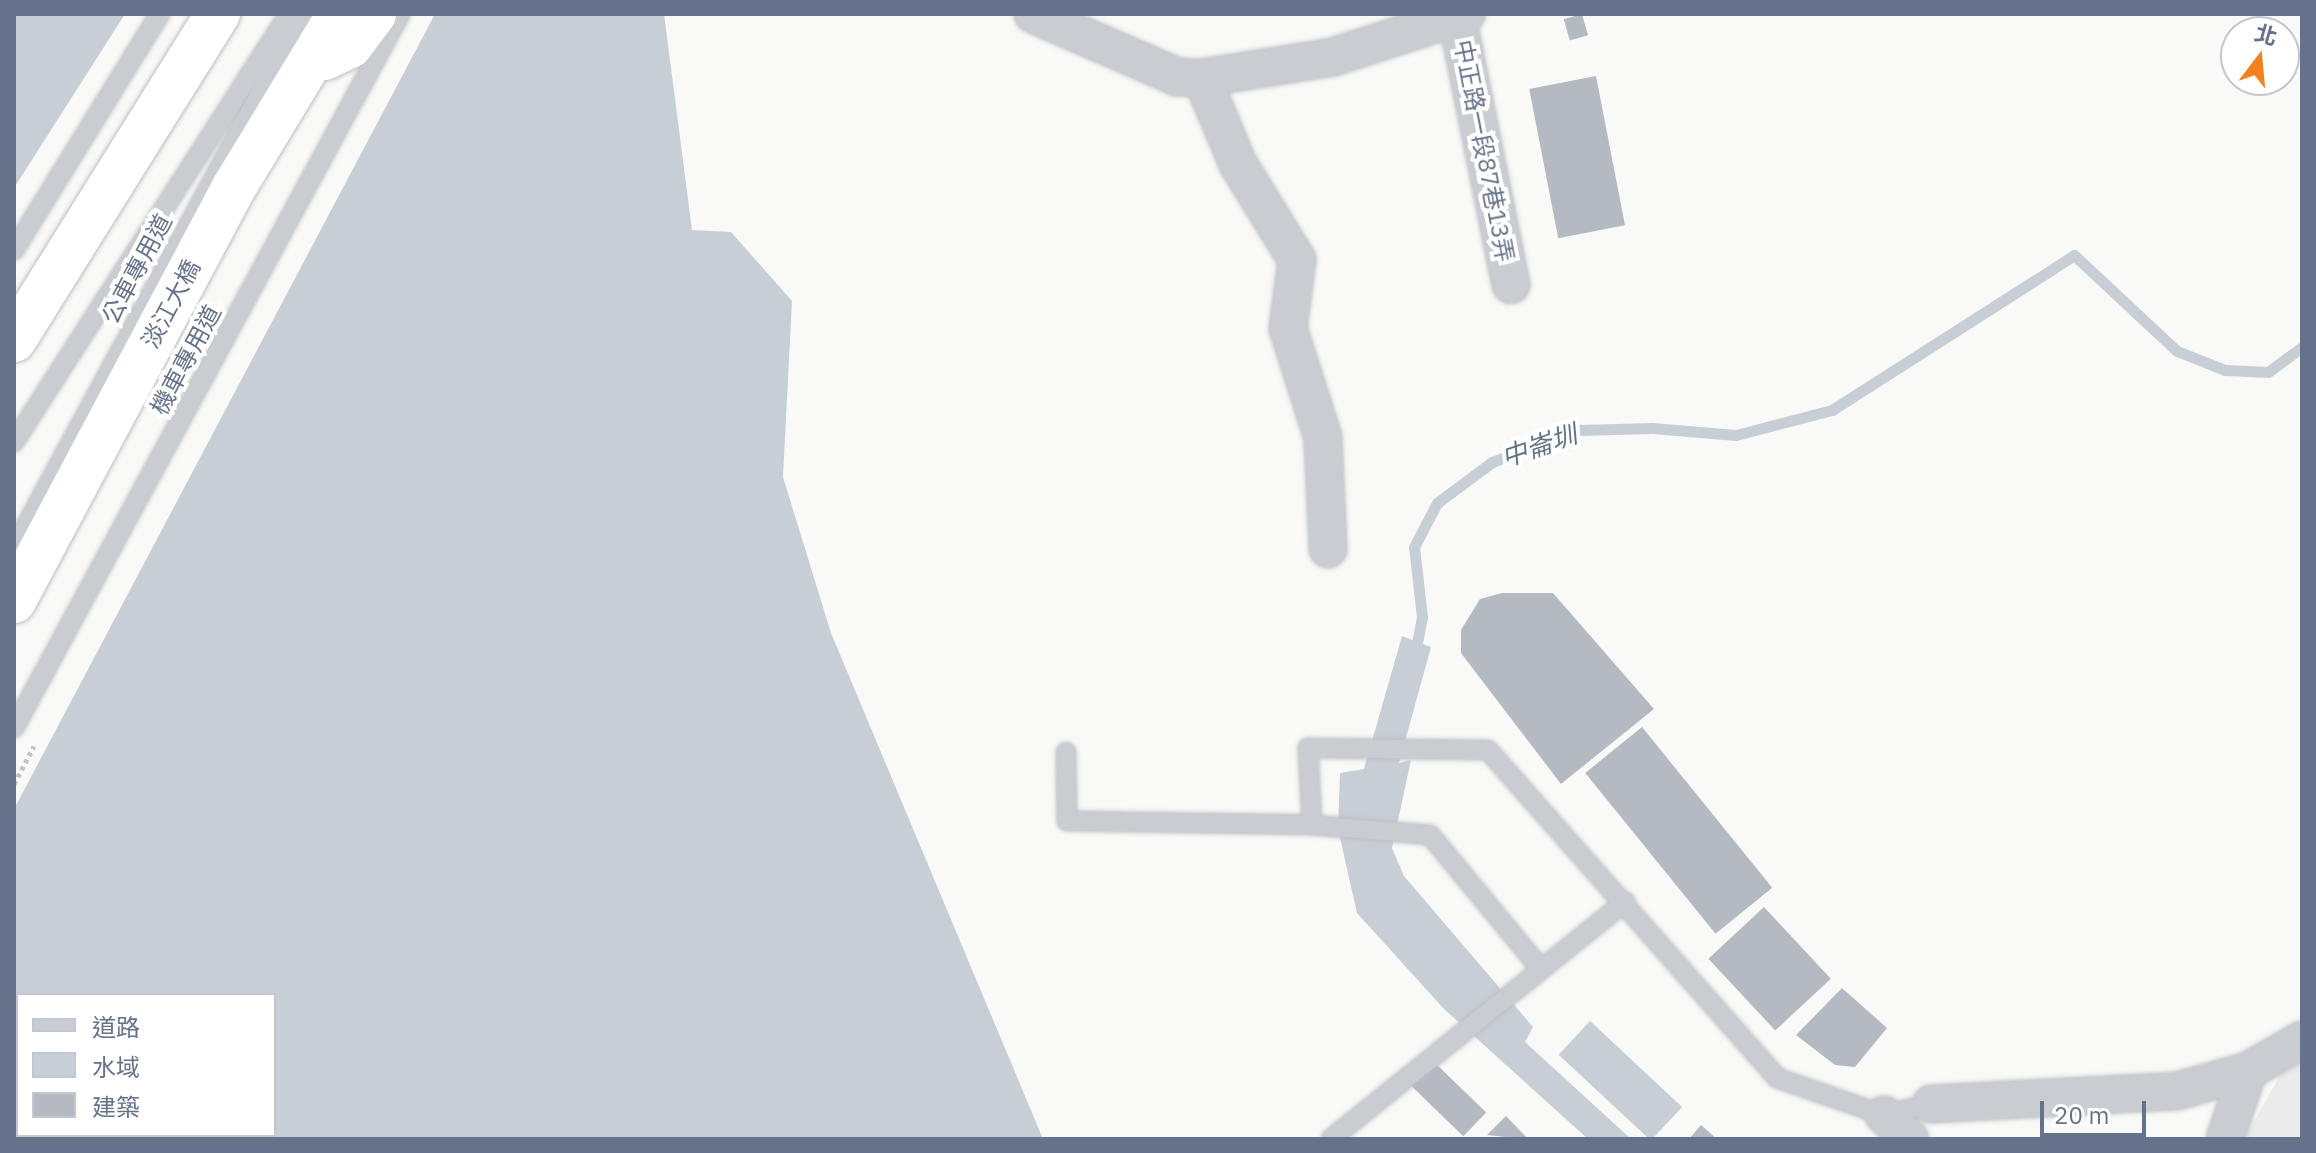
<!DOCTYPE html>
<meta charset="utf-8">
<style>
body{margin:0}
#map{position:relative;width:2316px;height:1153px;overflow:hidden;background:#f9faf7;font-family:"IBM Plex Sans","Noto Sans TC",sans-serif}
div>[style]{position:absolute}
.built>*{inset:0;background:#eaebea}
.water>*{inset:0;background:#c8ced6;transform-origin:0 0}
.pier>*{inset:0;background:#f9faf7}
.stream>*{height:11px;margin:-5.5px;padding:0 5.5px;transform-origin:5.5px;border-radius:5.5px;background:#c8ced6}
.building>*{inset:0;background:#b4b9c2;transform-origin:0 0}
.path>*{height:5px;margin-top:-2.5px;transform-origin:0;background:repeating-linear-gradient(90deg,#c2c4c7 0 4px,transparent 0 8px)}
.roads{filter:drop-shadow(0 0 2px #bdbfc3) drop-shadow(0 0 2px #bdbfc3)}
.lane>*{height:18px;margin:-9px;padding:0 9px;transform-origin:9px;border-radius:9px;background:#c9ccd1}
.street>*{height:36px;margin:-18px;padding:0 18px;transform-origin:18px;border-radius:18px;background:#c9ccd1}
.highway>*{height:44px;margin:-22px;padding:0 22px;transform-origin:22px;border-radius:22px;background:#fff}
span{translate:-50% -50%;white-space:nowrap;text-align:center;line-height:1.15;-webkit-text-stroke:8px #fff;paint-order:stroke}
.street-label{font-size:24px;color:#66728b}
.water-label{font-size:26px;color:#627385;font-style:italic}
.frame{position:absolute;inset:0;border:16px solid #66728b;pointer-events:none}
.legend{position:absolute;left:16px;top:993px;width:260px;height:144px;box-sizing:border-box;background:#fff;border:2px solid #c2c7d1;margin:0;padding:10px 14px;list-style:none;font-size:24px;color:#66728b}
.legend li{display:flex;align-items:center;gap:16px;height:40px}
.legend b{width:40px;border:2px solid #c2c7d1}
.north{position:absolute;left:2220px;top:16px;width:80px;height:80px;box-sizing:border-box;background:#fff;border:2px solid #c2c7d1;border-radius:50%;rotate:16deg;font-size:22px;font-weight:700;line-height:32px;text-align:center;color:#66728b}
.north::after{content:'';display:block;margin:auto;width:28px;height:36px;background:#f2821f;clip-path:polygon(50% 0,100% 100%,50% 72%,0 100%)}
.scale{position:absolute;left:2040px;top:1101px;width:106px;height:36px;box-sizing:border-box;border:4px solid #66728b;border-top:0;padding-left:10px;font-size:24px;line-height:28px;white-space:nowrap;color:#66728b;-webkit-text-stroke:6px #fff;paint-order:stroke}
</style>
<div id="map">
<div class="built">
<i style="clip-path:polygon(2302px 1063px,2302px 1139px,2244px 1139px,2281px 1074px)"></i>
</div>
<div class="water">
<i style="clip-path:polygon(evenodd,14px 14px,664px 14px,692px 230px,731px 232px,792px 301px,783px 477px,831px 633px,1043px 1139px,14px 1139px,14px 14px,18px 995px,274px 995px,274px 1135px,18px 1135px,18px 995px)"></i>
<i style="clip-path:polygon(1402px 636px,1431px 647px,1399px 763px,1411px 760px,1392px 848px,1404px 876px,1533px 1027px,1525px 1042px,1631px 1139px,1588px 1139px,1444px 1009px,1357px 913px,1338px 829px,1340px 773px,1364px 769px)"></i>
<i style="left:1590px;top:1021px;width:126px;height:46px;rotate:43deg"></i>
</div>
<div class="pier">
<i style="clip-path:polygon(125px 14px,435px 14px,14px 809px,14px 188px)"></i>
</div>
<div class="stream">
<i style="left:1415px;top:653px;width:37px;rotate:-79deg"></i>
<i style="left:1422px;top:617px;width:70px;rotate:-96.5deg"></i>
<i style="left:1414px;top:547px;width:50px;rotate:-62.4deg"></i>
<i style="left:1437px;top:503px;width:69px;rotate:-36.7deg"></i>
<i style="left:1492px;top:462px;width:93px;rotate:-20.2deg"></i>
<i style="left:1579px;top:430px;width:73px;rotate:-1.6deg"></i>
<i style="left:1652px;top:428px;width:84px;rotate:4.8deg"></i>
<i style="left:1736px;top:435px;width:99px;rotate:-14.6deg"></i>
<i style="left:1832px;top:410px;width:287px;rotate:-32.6deg"></i>
<i style="left:2074px;top:255px;width:141px;rotate:43deg"></i>
<i style="left:2177px;top:351px;width:52px;rotate:21.6deg"></i>
<i style="left:2225px;top:370px;width:43px;rotate:2.7deg"></i>
<i style="left:2268px;top:372px;width:42px;rotate:-36.3deg"></i>
</div>
<div class="building">
<i style="left:1582px;top:14px;width:22px;height:19px;rotate:74deg"></i>
<i style="left:1596px;top:76px;width:152px;height:68px;rotate:79deg"></i>
<i style="clip-path:polygon(1502px 593px,1553px 593px,1654px 709px,1561px 784px,1461px 653px,1461px 630px,1480px 599px)"></i>
<i style="left:1642px;top:727px;width:207px;height:73px;rotate:51deg"></i>
<i style="left:1764px;top:907px;width:98px;height:76px;rotate:47deg"></i>
<i style="clip-path:polygon(1842px 988px,1887px 1028px,1855px 1067px,1835px 1065px,1796px 1035px)"></i>
<i style="left:1433px;top:1061px;width:74px;height:33px;rotate:44deg"></i>
<i style="clip-path:polygon(1506px 1116px,1526px 1137px,1524px 1139px,1487px 1135px)"></i>
<i style="clip-path:polygon(1701px 1125px,1717px 1139px,1689px 1139px)"></i>
</div>
<div class="path">
<i style="left:14px;top:784px;width:43px;rotate:-62.2deg"></i>
</div>
<div class="roads">
<div class="lane">
<i style="left:14px;top:250px;width:278px;rotate:-58.3deg"></i>
<i style="left:14px;top:442px;width:509px;rotate:-57.28deg"></i>
<i style="left:14px;top:548px;width:607px;rotate:-61.58deg"></i>
<i style="left:14px;top:728px;width:812px;rotate:-61.6deg"></i>
<i style="left:1066px;top:752px;width:69px;rotate:89.2deg"></i>
<i style="left:1067px;top:821px;width:245px;rotate:0.9deg"></i>
<i style="left:1312px;top:825px;width:118px;rotate:4.8deg"></i>
<i style="left:1430px;top:835px;width:173px;rotate:50.4deg"></i>
<i style="left:1312px;top:825px;width:77px;rotate:-93deg"></i>
<i style="left:1308px;top:748px;width:180px;rotate:0.6deg"></i>
<i style="left:1488px;top:750px;width:437px;rotate:48.6deg"></i>
<i style="left:1777px;top:1078px;width:113px;rotate:19.1deg"></i>
<i style="left:1884px;top:1115px;width:48px;rotate:-13.2deg"></i>
<i style="left:1331px;top:1139px;width:378px;rotate:-38.9deg"></i>
</div>
<div class="street">
<i style="left:1033px;top:14px;width:157px;rotate:23.6deg"></i>
<i style="left:1177px;top:77px;width:25px;rotate:2deg"></i>
<i style="left:1202px;top:78px;width:133px;rotate:-9.1deg"></i>
<i style="left:1333px;top:57px;width:140px;rotate:-17.9deg"></i>
<i style="left:1457px;top:17px;width:273px;rotate:78.6deg"></i>
<i style="left:1202px;top:78px;width:93px;rotate:67.3deg"></i>
<i style="left:1238px;top:164px;width:113px;rotate:58.4deg"></i>
<i style="left:1297px;top:260px;width:69px;rotate:97.5deg"></i>
<i style="left:1288px;top:328px;width:115px;rotate:72.3deg"></i>
<i style="left:1323px;top:438px;width:111px;rotate:87.4deg"></i>
<i style="left:1931px;top:1104px;width:246px;rotate:-3deg"></i>
<i style="left:2177px;top:1091px;width:74px;rotate:-15.7deg"></i>
<i style="left:2248px;top:1071px;width:62px;rotate:-29.9deg"></i>
<i style="left:1884px;top:1115px;width:35px;rotate:43deg"></i>
<i style="left:2225px;top:1139px;width:72px;rotate:-71.3deg"></i>
</div>
<div class="highway">
<i style="left:325px;top:58px;width:28px;rotate:-26deg"></i>
<i style="left:350px;top:46px;width:40px;rotate:-53deg"></i>
<i style="left:14px;top:340px;width:385px;rotate:-58deg"></i>
<i style="left:14px;top:601px;width:467px;rotate:-62deg"></i>
<i style="left:233px;top:189px;width:205px;rotate:-58.8deg"></i>
</div>
</div>
<div class="street-label">
<span style="left:1484px;top:151px;rotate:79deg">中正路一段87巷13弄</span>
<span style="left:137px;top:269px;rotate:-62deg">公車專用道</span>
<span style="left:171px;top:304px;rotate:-62deg">淡江大橋</span>
<span style="left:186px;top:360px;rotate:-62deg">機車專用道</span>
</div>
<div class="water-label">
<span style="left:1539px;top:446px;rotate:-19deg">中崙圳</span>
</div>
<div class="frame"></div>
<ul class="legend">
<li><b style="height:10px;background:#c9ccd1"></b>道路</li>
<li><b style="height:22px;background:#c8ced6"></b>水域</li>
<li><b style="height:22px;background:#b4b9c2"></b>建築</li>
</ul>
<div class="north">北</div>
<div class="scale">20 m</div>
</div>
